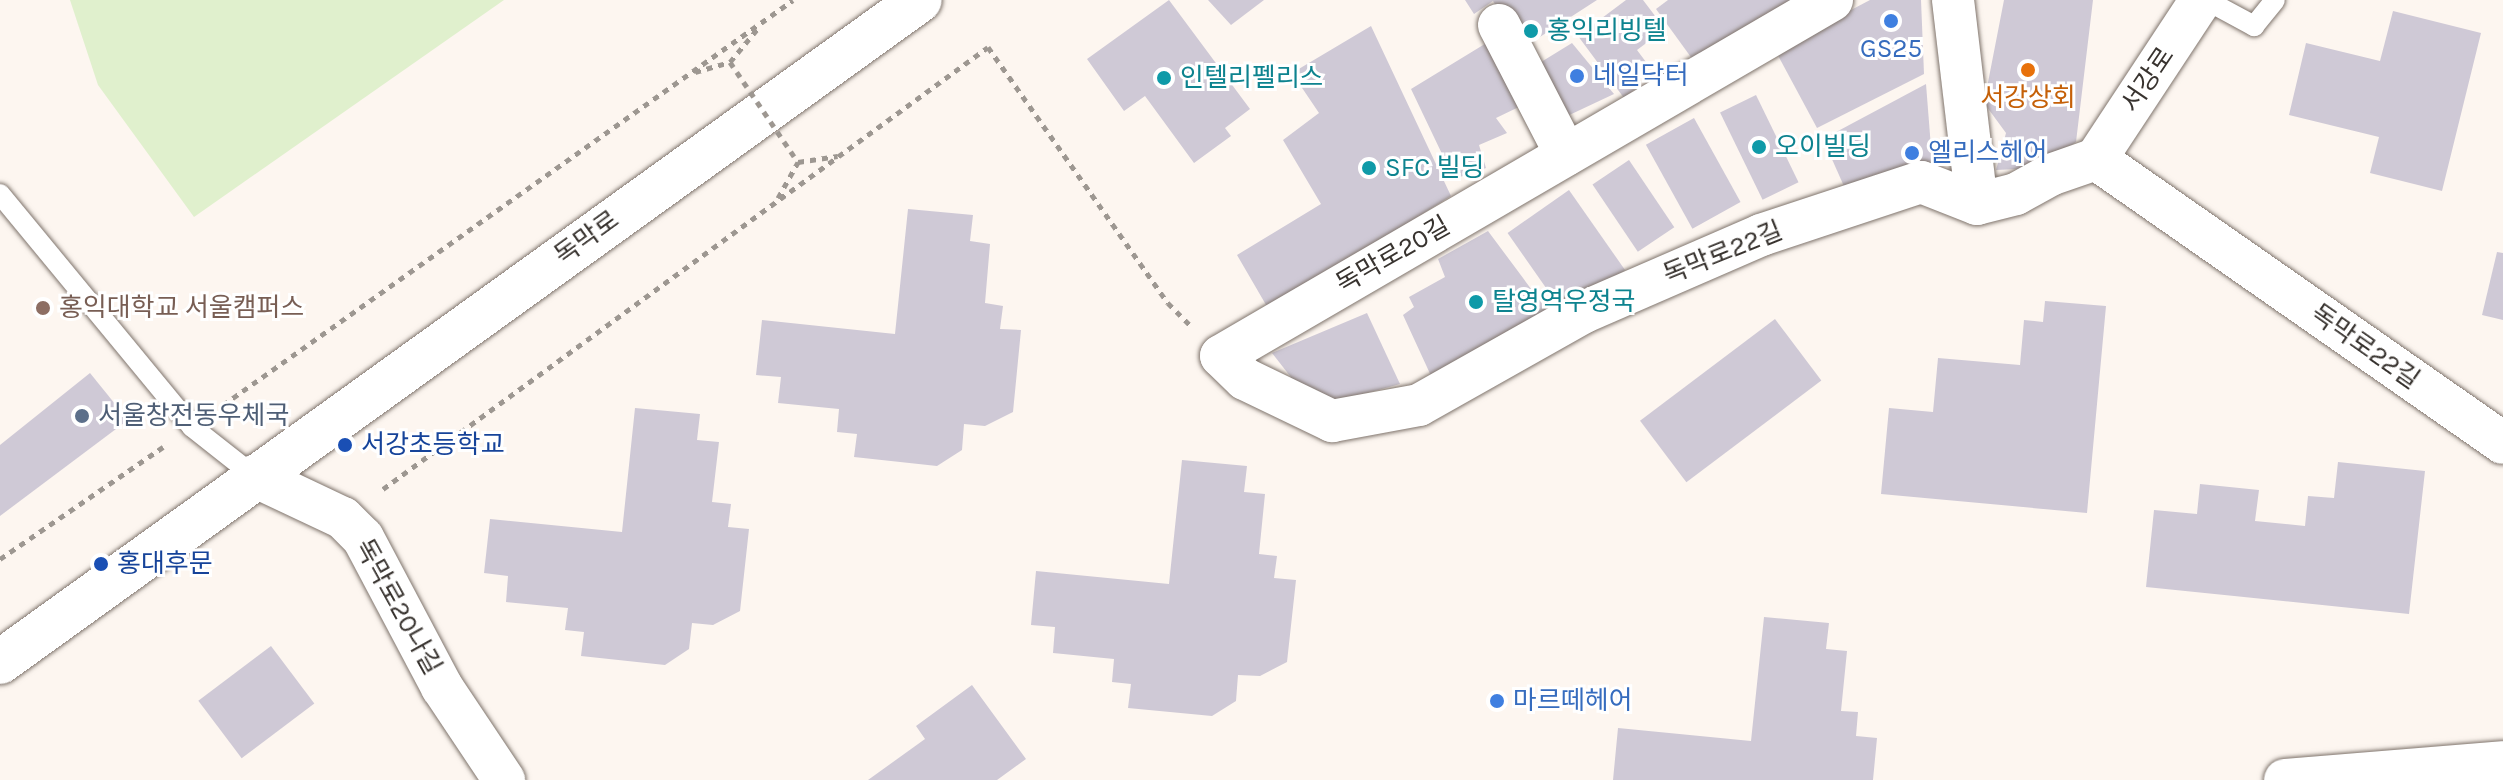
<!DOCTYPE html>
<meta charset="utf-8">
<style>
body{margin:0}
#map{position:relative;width:2503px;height:780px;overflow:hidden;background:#fdf6f0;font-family:Karla,"Noto Sans KR",sans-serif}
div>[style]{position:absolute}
.green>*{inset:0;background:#e0f0cd}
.building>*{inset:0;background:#cfc9d6;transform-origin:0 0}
.path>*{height:5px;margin-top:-2.5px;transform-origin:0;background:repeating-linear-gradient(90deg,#9d9791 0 6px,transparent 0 12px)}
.roads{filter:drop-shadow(0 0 2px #7f746c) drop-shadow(0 0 2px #7f746c)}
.lane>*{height:20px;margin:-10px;padding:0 10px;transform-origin:10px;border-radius:10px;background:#fff}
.street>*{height:42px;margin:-21px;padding:0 21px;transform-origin:21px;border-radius:21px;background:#fff}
.secondary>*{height:44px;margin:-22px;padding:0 22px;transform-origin:22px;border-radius:22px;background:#fff}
.path-bridge>*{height:5px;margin-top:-2.5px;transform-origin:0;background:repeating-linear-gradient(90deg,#9d9791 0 6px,transparent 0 12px)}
.dots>*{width:22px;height:22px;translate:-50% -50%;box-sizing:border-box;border:4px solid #fff;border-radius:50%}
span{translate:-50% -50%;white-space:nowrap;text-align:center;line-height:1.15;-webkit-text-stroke:6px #fff;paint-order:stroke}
.culture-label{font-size:26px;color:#0d838f}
.left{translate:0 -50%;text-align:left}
.shop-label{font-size:26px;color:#366cbe}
.street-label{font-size:26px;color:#38332f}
.food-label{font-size:26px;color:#c56008}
.education-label{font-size:26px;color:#785e54}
.service-label{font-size:26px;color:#4e5e75}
.transit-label{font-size:26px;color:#164399}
</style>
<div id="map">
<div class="green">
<i style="clip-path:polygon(70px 0,504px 0,194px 217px,98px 85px)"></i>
</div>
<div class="building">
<i style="clip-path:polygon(1169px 0,1250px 109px,1225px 128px,1231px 136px,1194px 163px,1145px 96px,1124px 111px,1087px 59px)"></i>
<i style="clip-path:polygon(1208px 0,1264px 0,1231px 25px)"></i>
<i style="clip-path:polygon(1465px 0,1597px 0,1523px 48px,1493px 1px,1474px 14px)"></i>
<i style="clip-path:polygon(1626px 0,1643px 0,1665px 29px,1637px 50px,1646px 62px,1630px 75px,1639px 86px,1624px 98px,1578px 36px)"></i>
<i style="clip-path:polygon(1668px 0,1791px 0,1701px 71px,1656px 9px)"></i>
<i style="clip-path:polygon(1870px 0,1921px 0,1924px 74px,1817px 128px,1775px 50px)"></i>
<i style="clip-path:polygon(2004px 0,2093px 0,2076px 142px,2041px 168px,1996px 170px,2006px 133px,1984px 103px)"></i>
<i style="clip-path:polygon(2393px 11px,2481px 33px,2442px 191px,2370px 173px,2379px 137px,2289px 115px,2306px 43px,2380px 61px)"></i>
<i style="clip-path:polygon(1371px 26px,1451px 196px,1269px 310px,1237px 255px,1321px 204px,1283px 140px,1319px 113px,1292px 73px)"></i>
<i style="clip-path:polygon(1493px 39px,1525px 104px,1496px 118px,1507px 133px,1479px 145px,1486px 168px,1454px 179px,1411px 89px)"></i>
<i style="clip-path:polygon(1572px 43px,1614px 94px,1563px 118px,1533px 67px)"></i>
<i style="clip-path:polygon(1926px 84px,1933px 173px,1847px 193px,1823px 139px)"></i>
<i style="left:1756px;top:95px;width:97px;height:40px;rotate:64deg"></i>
<i style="left:1694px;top:118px;width:96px;height:55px;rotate:61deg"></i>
<i style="left:1629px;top:160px;width:81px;height:44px;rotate:56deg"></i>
<i style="left:1569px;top:190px;width:98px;height:75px;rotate:55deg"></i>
<i style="clip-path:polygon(908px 209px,973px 215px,970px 241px,990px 244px,985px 303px,1003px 306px,1000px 329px,1021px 330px,1013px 412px,985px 426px,964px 424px,962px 450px,937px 466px,854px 457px,857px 434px,837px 432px,839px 409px,778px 403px,781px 377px,756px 375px,762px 320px,895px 334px)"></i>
<i style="clip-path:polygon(1488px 231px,1552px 317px,1432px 378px,1403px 315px,1414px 307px,1409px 297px,1445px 277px,1438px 259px)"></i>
<i style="clip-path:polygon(2497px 252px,2503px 253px,2503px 320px,2482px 315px)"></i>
<i style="clip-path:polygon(2045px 301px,2106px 306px,2087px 513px,1881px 494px,1889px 408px,1933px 412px,1938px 358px,2020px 365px,2024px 320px,2043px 322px)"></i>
<i style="clip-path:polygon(1367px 313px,1400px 384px,1331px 403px,1297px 385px,1272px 353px)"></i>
<i style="left:1775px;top:319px;width:77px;height:169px;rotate:53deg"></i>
<i style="clip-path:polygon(90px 373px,128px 420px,0 516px,0 445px)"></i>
<i style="clip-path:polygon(635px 408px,700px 414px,697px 440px,719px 442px,712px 502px,731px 504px,728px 527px,749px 529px,740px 611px,713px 625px,692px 623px,689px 649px,665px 665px,581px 656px,584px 632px,565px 630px,568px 608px,506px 602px,508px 576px,484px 573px,490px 519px,622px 532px)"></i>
<i style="clip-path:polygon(1182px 460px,1247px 466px,1244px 492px,1265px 494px,1259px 554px,1277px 556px,1274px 578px,1296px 580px,1287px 662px,1260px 676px,1238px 675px,1236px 701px,1212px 716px,1128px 708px,1131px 684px,1112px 682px,1114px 659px,1053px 653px,1055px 627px,1031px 625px,1036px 571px,1169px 584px)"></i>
<i style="clip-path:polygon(2338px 462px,2425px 471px,2409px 614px,2146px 587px,2154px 510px,2197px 514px,2200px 484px,2259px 490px,2255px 521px,2305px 526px,2308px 496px,2334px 498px)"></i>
<i style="clip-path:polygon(1764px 617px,1829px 623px,1826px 649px,1847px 651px,1841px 711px,1858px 712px,1856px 736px,1877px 738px,1873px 780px,1613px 780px,1618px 728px,1751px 741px)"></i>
<i style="left:271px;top:646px;width:72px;height:91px;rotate:53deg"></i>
<i style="clip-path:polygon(972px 685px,1026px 759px,997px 780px,868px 780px,925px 739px,916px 726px)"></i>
</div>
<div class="path">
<i style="left:695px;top:72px;width:36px;rotate:-16deg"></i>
<i style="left:730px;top:62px;width:45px;rotate:-50.4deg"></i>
<i style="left:778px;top:198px;width:41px;rotate:-60.9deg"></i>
<i style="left:798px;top:162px;width:40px;rotate:-8.5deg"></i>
<i style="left:223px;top:405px;width:699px;rotate:-35.39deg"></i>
<i style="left:383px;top:489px;width:749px;rotate:-36.15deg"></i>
<i style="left:988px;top:47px;width:313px;rotate:54.9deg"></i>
<i style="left:1168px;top:303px;width:31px;rotate:45deg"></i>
<i style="left:0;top:559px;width:198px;rotate:-34.5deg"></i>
</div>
<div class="roads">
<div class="lane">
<i style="left:2206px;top:0;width:55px;rotate:28.4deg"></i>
<i style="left:2254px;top:26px;width:33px;rotate:-51deg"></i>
<i style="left:0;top:194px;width:302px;rotate:50.5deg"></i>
<i style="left:192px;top:427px;width:79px;rotate:38.3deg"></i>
</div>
<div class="street">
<i style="left:1832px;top:0;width:707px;rotate:149.77deg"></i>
<i style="left:1221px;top:356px;width:33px;rotate:44deg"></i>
<i style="left:1245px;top:379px;width:97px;rotate:25.8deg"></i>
<i style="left:1332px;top:421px;width:88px;rotate:-10.4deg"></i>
<i style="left:1419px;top:405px;width:189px;rotate:-29.4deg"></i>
<i style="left:1584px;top:312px;width:193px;rotate:-23.5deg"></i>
<i style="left:1761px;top:235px;width:169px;rotate:-18.3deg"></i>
<i style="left:1921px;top:182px;width:60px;rotate:21.4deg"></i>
<i style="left:1977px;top:204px;width:40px;rotate:-14.4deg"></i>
<i style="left:2016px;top:194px;width:39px;rotate:-29deg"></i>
<i style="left:2050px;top:175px;width:49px;rotate:-19.2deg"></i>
<i style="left:2096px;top:159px;width:496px;rotate:34.9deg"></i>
<i style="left:1953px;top:0;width:205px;rotate:83.3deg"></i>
<i style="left:1499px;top:25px;width:146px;rotate:62.7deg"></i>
<i style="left:2096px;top:159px;width:191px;rotate:-56.6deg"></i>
<i style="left:254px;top:476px;width:98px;rotate:25.3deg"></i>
<i style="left:343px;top:518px;width:28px;rotate:45deg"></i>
<i style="left:363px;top:538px;width:169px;rotate:62.1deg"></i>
<i style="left:442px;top:687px;width:112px;rotate:56.3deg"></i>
<i style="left:2285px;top:780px;width:219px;rotate:-4.7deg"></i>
</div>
<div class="secondary">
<i style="left:0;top:662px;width:1133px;rotate:-35.74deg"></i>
</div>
</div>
<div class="path-bridge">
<i style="left:730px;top:62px;width:121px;rotate:55.8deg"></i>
</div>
<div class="dots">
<i style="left:1891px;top:21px;background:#3f7fe0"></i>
<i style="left:1531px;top:31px;background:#0f9aa8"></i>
<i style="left:2028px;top:70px;background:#e8710a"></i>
<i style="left:1577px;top:76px;background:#3f7fe0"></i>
<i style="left:1164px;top:78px;background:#0f9aa8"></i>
<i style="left:1759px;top:147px;background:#0f9aa8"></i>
<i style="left:1912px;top:153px;background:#3f7fe0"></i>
<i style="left:1369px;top:168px;background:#0f9aa8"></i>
<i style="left:1476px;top:302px;background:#0f9aa8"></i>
<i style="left:43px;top:308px;background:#8d6e63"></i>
<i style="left:82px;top:416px;background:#5c6f8a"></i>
<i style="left:345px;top:445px;background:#1a4fb4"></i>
<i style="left:101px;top:564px;background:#1a4fb4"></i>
<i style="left:1497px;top:701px;background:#3f7fe0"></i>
</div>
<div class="culture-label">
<span class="left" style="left:1547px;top:31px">홍익리빙텔</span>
<span class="left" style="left:1180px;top:78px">인텔리펠리스</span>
<span class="left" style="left:1775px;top:147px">오이빌딩</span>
<span class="left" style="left:1385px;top:168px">SFC 빌딩</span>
<span class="left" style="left:1492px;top:302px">탈영역우정국</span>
</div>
<div class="shop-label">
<span style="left:1891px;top:49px">GS25</span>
<span class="left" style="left:1593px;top:76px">네일닥터</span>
<span class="left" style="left:1928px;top:153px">엘리스헤어</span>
<span class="left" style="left:1513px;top:701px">마르떼헤어</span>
</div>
<div class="street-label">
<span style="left:2148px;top:80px;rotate:-56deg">서강로</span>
<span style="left:587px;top:238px;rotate:-36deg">독막로</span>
<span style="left:1723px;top:253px;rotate:-22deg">독막로22길</span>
<span style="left:1393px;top:255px;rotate:-30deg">독막로20길</span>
<span style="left:2365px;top:347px;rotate:35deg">독막로22길</span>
<span style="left:398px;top:607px;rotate:61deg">독막로20나길</span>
</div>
<div class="food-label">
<span style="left:2028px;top:98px">서강상회</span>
</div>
<div class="education-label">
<span class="left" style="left:59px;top:308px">홍익대학교 서울캠퍼스</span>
</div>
<div class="service-label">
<span class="left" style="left:98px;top:416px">서울창전동우체국</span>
</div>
<div class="transit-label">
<span class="left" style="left:361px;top:445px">서강초등학교</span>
<span class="left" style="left:117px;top:564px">홍대후문</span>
</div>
</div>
